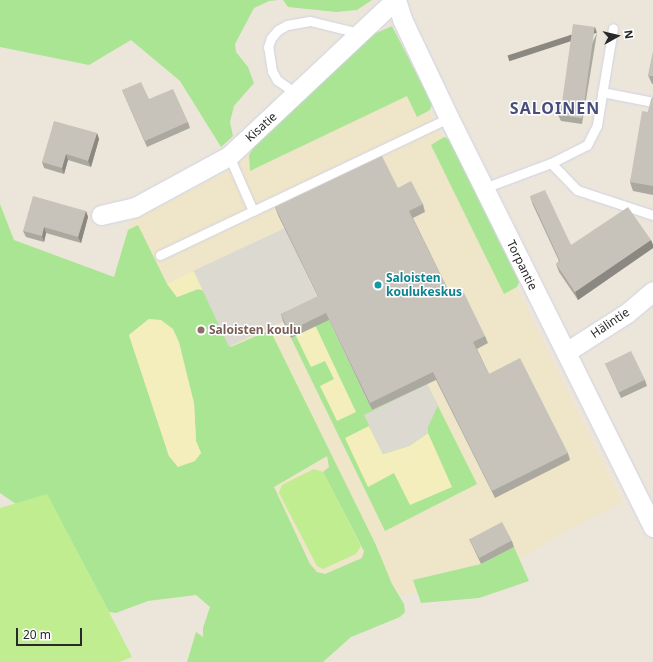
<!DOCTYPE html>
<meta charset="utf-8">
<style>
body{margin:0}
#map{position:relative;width:653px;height:662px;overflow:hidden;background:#ece6da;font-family:"Noto Sans",sans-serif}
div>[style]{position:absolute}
.education>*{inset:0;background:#efe5c9}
.green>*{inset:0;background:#aae594}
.sand>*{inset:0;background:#f3eebc}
.pitch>*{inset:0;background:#bfed90}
.plaza>*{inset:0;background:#dcd9d1;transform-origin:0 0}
.roads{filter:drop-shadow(0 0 1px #d0d2e3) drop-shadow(0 0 1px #d0d2e3)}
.service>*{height:9px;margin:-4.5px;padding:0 4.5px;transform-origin:4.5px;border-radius:4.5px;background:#fff}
.minor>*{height:19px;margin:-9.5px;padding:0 9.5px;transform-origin:9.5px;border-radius:9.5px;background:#fff}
.wall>*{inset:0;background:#aba8a0}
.shaded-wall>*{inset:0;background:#8b8882;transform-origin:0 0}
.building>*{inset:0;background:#c7c3ba;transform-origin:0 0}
.dots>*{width:11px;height:11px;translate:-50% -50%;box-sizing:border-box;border:2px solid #fff;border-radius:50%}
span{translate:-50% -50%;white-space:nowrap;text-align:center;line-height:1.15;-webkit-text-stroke:3px #fff;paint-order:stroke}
.street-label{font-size:12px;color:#292929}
.culture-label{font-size:12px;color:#0d838f;font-weight:700}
.left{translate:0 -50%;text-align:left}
.education-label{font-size:12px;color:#785e54;font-weight:700}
.district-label{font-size:16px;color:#484e7b;font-weight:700;letter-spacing:1px}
.north{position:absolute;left:597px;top:16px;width:40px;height:40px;-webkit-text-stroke:3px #fff;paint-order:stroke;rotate:82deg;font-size:11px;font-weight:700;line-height:16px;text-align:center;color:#292929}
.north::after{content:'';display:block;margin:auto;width:14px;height:18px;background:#292929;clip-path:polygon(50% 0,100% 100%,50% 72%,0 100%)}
.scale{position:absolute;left:16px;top:628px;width:66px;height:18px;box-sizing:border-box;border:2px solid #292929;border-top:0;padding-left:5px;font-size:12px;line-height:14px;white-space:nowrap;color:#292929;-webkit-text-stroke:3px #fff;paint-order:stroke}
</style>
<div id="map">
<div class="education">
<i style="clip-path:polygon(evenodd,388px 28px,623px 502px,571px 528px,485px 579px,369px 602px,186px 527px,114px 277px,130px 222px,231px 169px,374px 34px,388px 28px,362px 283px,415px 390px,428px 384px,385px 531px,283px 322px,362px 283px)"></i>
</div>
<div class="green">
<i style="clip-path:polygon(0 0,279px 0,269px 1px,254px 8px,235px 44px,236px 52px,248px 67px,254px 83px,234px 106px,230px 122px,233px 136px,221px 147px,180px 81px,131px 40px,89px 65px,0 47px)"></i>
<i style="clip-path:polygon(283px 0,372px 0,357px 10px,336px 12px,288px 7px)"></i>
<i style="clip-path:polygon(392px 26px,432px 104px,430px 110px,417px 117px,407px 96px,250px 171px,249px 155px,253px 148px,374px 34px)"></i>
<i style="clip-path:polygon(444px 137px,449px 139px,519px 282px,517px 287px,504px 294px,431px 145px)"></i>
<i style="clip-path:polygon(evenodd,0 204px,14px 240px,114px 277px,128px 230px,138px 225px,167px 284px,177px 297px,198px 289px,205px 291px,231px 347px,270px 330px,375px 543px,392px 584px,404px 604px,405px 612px,400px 617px,351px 637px,323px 662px,187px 662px,196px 632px,203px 637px,203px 628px,210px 607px,196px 595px,148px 601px,116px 613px,109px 612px,47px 495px,16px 504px,0 493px,0 204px,149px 319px,186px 377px,194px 403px,196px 441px,201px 453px,178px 467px,169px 456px,129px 335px,149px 319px,0 204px,327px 456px,329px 467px,323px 472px,364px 551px,362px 558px,325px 574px,317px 572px,310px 564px,274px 487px,327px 456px)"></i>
<i style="clip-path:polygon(321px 304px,372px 410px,427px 384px,477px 484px,385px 531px,291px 338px,309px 329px)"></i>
<i style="clip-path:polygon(514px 547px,529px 581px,479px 598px,421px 603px,413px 580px,481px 564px)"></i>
</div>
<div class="sand">
<i style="clip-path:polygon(194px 271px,205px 291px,198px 289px,177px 297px,167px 284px)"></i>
<i style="clip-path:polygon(308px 310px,356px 412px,337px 421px,320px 386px,334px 379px,325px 361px,311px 367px,296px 336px,309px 329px)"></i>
<i style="clip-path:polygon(149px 319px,161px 320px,173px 329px,179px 342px,194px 403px,196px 441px,201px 453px,195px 461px,178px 467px,169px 456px,129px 335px)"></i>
<i style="clip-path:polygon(369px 426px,383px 454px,409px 446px,428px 433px,452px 487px,410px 505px,394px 473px,368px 487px,345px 438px)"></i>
</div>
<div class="pitch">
<i style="clip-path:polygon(314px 469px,323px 472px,361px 546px,356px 554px,323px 569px,317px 566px,279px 493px,282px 485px)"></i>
<i style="clip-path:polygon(47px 494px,109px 612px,132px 657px,119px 662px,0 662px,0 508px)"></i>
</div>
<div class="plaza">
<i style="left:285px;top:228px;width:84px;height:101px;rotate:65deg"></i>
<i style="clip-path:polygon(427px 384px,438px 405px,428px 427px,428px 433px,409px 446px,383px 454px,364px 415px)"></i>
</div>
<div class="roads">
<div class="service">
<i style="left:602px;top:92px;width:52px;rotate:11.1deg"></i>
<i style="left:297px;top:94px;width:24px;rotate:-145deg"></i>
<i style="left:277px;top:80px;width:10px;rotate:-119deg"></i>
<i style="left:272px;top:71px;width:24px;rotate:-99deg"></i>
<i style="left:268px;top:47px;width:9px;rotate:-72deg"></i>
<i style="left:271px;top:38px;width:11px;rotate:-49deg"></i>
<i style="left:278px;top:30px;width:10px;rotate:-29deg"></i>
<i style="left:287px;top:25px;width:23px;rotate:-10deg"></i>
<i style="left:310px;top:21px;width:50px;rotate:13.8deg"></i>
<i style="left:229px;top:156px;width:60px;rotate:66.4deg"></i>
<i style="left:551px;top:163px;width:37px;rotate:46deg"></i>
<i style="left:577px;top:190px;width:80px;rotate:18.2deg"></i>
<i style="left:484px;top:188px;width:72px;rotate:-20.5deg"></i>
<i style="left:551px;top:163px;width:40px;rotate:-26.6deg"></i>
<i style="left:587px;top:145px;width:22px;rotate:-63deg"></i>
<i style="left:597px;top:125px;width:98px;rotate:-80.6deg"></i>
<i style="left:160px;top:255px;width:320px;rotate:-25.4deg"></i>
</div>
<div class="minor">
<i style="left:396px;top:0;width:20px;rotate:72deg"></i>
<i style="left:402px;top:19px;width:110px;rotate:64.6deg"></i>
<i style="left:449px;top:118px;width:457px;rotate:63.5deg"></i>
<i style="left:101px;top:215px;width:35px;rotate:-13deg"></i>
<i style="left:135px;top:207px;width:107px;rotate:-28.5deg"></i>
<i style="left:229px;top:156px;width:228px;rotate:-43.2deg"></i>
<i style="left:566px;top:352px;width:72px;rotate:-32.6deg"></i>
<i style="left:627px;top:313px;width:34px;rotate:-40deg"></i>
</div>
</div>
<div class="wall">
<i style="clip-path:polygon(597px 33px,582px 124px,561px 121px,558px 115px)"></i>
<i style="clip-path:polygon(648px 75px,653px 76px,653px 84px,652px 84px)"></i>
<i style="clip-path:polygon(122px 90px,149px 99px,188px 122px,190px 128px,147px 147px)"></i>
<i style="clip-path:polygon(653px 97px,653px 195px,633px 191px,630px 182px,648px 112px)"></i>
<i style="clip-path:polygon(97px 133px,99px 139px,91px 167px,68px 160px,64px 174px,44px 168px,42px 162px)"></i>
<i style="clip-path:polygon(398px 188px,423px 204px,425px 212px,413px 218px,452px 298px,485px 336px,488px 343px,477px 349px,489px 374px,568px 453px,570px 460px,495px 498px,436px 380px,372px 410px,329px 320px,291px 338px,283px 321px,281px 314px,318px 297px,278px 215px,275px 207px)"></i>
<i style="clip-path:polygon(530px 196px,571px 245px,651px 240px,653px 245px,653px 248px,578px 300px,559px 272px,556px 264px,559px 261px,533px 205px)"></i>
<i style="clip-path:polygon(86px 211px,88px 217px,81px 243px,46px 233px,44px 242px,26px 237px,23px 231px)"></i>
<i style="clip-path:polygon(605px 363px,645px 380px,647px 386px,621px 398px)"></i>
<i style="clip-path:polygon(469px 539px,512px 541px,514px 547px,481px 564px,472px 545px)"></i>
</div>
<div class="shaded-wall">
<i style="left:595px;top:27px;width:6px;height:92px;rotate:72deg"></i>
<i style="clip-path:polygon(97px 133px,99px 139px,91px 167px,88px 161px)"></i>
<i style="clip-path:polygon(66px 154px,68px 160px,64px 174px,62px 168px)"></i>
<i style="clip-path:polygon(86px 211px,88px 217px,81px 243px,78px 237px)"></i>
<i style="clip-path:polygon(44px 227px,46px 233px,44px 242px,42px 236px)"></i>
<i style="clip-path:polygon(651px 240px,653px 245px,653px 248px,578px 300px,575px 292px)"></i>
</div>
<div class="building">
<i style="left:573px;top:24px;width:22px;height:92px;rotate:8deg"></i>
<i style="clip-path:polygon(653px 51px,653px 76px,648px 75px)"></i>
<i style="clip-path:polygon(141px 82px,149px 99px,173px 89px,188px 122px,145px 141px,122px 90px)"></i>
<i style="clip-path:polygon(653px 97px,653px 186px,630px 182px,642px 111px,648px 112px,651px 99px)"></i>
<i style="clip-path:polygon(54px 121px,97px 133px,88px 161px,66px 154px,62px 168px,42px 162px)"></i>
<i style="clip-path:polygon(382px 156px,398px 188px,411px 181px,423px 204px,409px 211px,452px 298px,464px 293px,485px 336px,473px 342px,489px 374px,520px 358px,568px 453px,492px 491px,433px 372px,370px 403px,326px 313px,289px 331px,281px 314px,318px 296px,275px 207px)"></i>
<i style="clip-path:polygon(545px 190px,571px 245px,628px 207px,651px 240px,575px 292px,556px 264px,560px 261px,530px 196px)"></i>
<i style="clip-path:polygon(33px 196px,86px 211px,78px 237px,44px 227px,42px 236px,23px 231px)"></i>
<i style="left:631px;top:351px;width:32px;height:29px;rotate:64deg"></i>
<i style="left:502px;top:522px;width:21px;height:37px;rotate:62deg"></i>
</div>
<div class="dots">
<i style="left:378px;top:285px;background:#0f9aa8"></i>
<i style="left:201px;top:330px;background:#8d6e63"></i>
</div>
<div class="street-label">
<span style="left:261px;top:127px;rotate:-42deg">Kisatie</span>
<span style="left:522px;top:265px;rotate:64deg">Torpantie</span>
<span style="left:610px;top:323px;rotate:-34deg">Hälintie</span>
</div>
<div class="culture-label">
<span class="left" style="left:386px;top:285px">Saloisten<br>koulukeskus</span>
</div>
<div class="education-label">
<span class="left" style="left:209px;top:330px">Saloisten koulu</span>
</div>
<div class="district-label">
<span style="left:555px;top:108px">SALOINEN</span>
</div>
<div class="north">N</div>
<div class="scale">20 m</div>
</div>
